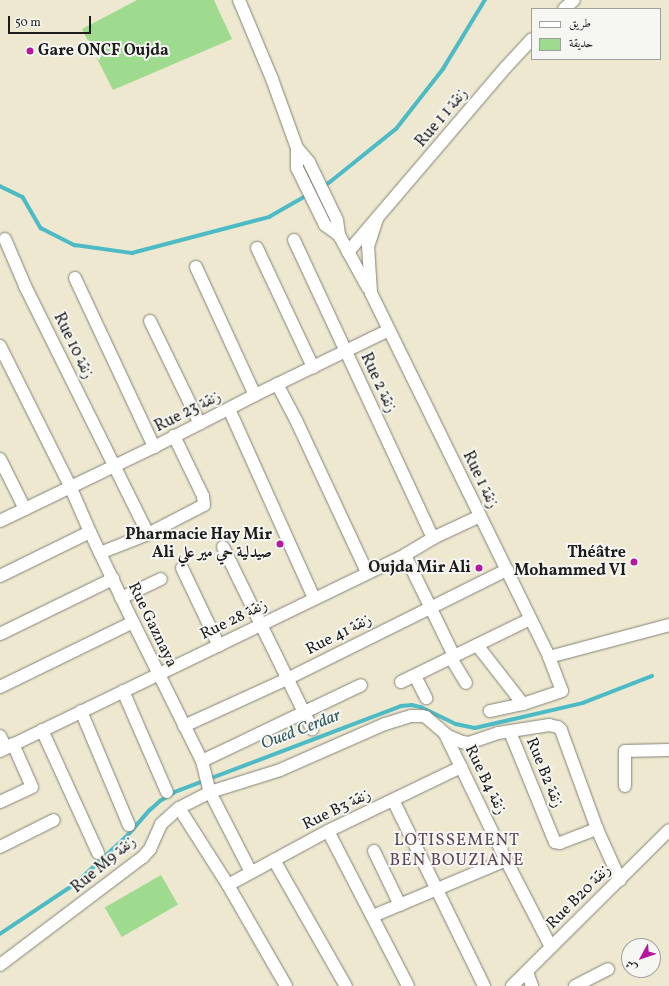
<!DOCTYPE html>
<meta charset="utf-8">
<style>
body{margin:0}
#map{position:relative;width:669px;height:986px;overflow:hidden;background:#ede8cf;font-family:Vollkorn,Amiri,serif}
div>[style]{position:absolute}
.green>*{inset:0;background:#9fdb8f;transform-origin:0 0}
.stream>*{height:3.5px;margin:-1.75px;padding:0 1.75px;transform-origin:1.75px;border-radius:1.75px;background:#4dbbc5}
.roads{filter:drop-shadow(0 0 1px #848276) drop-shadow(0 0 1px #848276)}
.minor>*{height:12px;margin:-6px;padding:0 6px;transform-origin:6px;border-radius:6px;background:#fff}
.dots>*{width:11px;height:11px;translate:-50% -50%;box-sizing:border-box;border:2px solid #f6f6f2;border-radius:50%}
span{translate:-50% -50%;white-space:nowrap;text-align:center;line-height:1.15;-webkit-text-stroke:4px #f6f6f2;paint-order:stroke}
.poi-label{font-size:16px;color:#1c1c1c;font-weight:700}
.left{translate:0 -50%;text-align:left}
.right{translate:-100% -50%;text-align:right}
.street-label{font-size:16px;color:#1c1c1c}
.water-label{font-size:17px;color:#305c60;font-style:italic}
.neighbourhood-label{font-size:17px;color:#5e4659;letter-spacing:1px}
.legend{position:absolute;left:531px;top:8px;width:130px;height:52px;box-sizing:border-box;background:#f6f6f2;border:1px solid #9f9f9c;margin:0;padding:5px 7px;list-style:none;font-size:12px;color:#1c1c1c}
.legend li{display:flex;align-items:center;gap:8px;height:20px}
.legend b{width:20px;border:1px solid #9f9f9c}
.north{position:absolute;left:621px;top:938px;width:40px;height:40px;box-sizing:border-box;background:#f6f6f2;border:1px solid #9f9f9c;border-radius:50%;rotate:230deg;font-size:11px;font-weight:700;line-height:16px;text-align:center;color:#1c1c1c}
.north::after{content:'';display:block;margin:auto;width:14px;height:18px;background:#b5179e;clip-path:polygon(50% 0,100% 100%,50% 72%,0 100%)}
.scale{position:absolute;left:8px;top:16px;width:83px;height:18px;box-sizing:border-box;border:2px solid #1c1c1c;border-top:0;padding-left:5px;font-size:12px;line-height:14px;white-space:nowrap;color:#1c1c1c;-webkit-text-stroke:3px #f6f6f2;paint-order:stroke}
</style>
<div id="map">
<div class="green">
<i style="clip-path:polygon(137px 0,214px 0,232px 39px,113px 90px,82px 29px)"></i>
<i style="left:161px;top:875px;width:34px;height:65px;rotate:60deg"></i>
</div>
<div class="stream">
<i style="left:0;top:186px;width:25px;rotate:26deg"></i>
<i style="left:23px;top:197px;width:36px;rotate:60deg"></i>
<i style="left:41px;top:228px;width:38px;rotate:27deg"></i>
<i style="left:75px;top:245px;width:58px;rotate:8deg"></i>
<i style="left:132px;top:253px;width:142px;rotate:-14.7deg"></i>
<i style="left:269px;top:217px;width:70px;rotate:-29.8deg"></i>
<i style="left:330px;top:182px;width:85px;rotate:-38.8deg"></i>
<i style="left:396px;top:129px;width:76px;rotate:-51.9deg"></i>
<i style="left:443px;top:69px;width:81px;rotate:-58.7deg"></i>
<i style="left:0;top:934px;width:90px;rotate:-33.7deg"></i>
<i style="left:75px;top:884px;width:72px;rotate:-42.8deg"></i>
<i style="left:128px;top:835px;width:33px;rotate:-49deg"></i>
<i style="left:150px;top:810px;width:13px;rotate:-42deg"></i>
<i style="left:160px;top:801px;width:17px;rotate:-31deg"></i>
<i style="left:175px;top:792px;width:242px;rotate:-20.8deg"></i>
<i style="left:401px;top:706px;width:11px;rotate:-5deg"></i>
<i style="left:412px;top:705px;width:9px;rotate:13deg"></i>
<i style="left:421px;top:707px;width:39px;rotate:26deg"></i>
<i style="left:456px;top:724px;width:19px;rotate:12deg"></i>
<i style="left:475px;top:728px;width:111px;rotate:-13deg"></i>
<i style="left:583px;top:703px;width:74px;rotate:-21.4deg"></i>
</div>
<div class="roads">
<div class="minor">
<i style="left:239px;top:0;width:86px;rotate:67.3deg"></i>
<i style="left:272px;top:79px;width:73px;rotate:70.1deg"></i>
<i style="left:297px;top:148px;width:18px;rotate:49deg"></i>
<i style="left:309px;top:162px;width:64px;rotate:64.2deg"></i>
<i style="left:337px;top:220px;width:15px;rotate:82deg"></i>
<i style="left:339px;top:235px;width:60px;rotate:61.3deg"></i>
<i style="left:564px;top:9px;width:13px;rotate:-42deg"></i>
<i style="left:297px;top:148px;width:20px;rotate:90deg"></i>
<i style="left:297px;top:168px;width:64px;rotate:63.8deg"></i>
<i style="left:325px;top:225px;width:17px;rotate:36deg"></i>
<i style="left:377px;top:219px;width:28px;rotate:108deg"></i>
<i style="left:368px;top:246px;width:47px;rotate:86.3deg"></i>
<i style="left:371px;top:293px;width:405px;rotate:63.9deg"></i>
<i style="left:549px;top:657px;width:36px;rotate:69deg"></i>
<i style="left:562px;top:691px;width:41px;rotate:161.6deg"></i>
<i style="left:523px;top:704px;width:34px;rotate:168deg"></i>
<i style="left:5px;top:239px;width:51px;rotate:66.9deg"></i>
<i style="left:25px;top:286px;width:277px;rotate:63.6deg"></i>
<i style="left:294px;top:240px;width:329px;rotate:65deg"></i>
<i style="left:257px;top:248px;width:132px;rotate:64.8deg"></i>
<i style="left:348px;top:252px;width:243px;rotate:-49.5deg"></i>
<i style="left:506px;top:67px;width:38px;rotate:-47deg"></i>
<i style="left:196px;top:267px;width:141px;rotate:65.3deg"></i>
<i style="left:75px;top:278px;width:187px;rotate:64.9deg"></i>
<i style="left:150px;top:321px;width:114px;rotate:64.1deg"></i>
<i style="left:0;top:346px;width:157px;rotate:63.4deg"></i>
<i style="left:70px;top:486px;width:50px;rotate:66.5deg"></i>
<i style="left:90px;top:532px;width:100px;rotate:64.5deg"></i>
<i style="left:133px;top:622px;width:155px;rotate:63.6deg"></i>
<i style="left:202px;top:761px;width:32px;rotate:76deg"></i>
<i style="left:210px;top:792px;width:90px;rotate:62.9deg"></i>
<i style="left:277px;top:384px;width:41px;rotate:62.2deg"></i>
<i style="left:296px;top:420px;width:168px;rotate:65deg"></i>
<i style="left:229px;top:409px;width:207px;rotate:65.8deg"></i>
<i style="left:0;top:459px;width:56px;rotate:63.4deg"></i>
<i style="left:0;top:521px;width:171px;rotate:-25.7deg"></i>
<i style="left:154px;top:447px;width:114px;rotate:-27.2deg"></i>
<i style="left:255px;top:395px;width:149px;rotate:-25.9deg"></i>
<i style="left:223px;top:547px;width:203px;rotate:63.9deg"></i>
<i style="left:100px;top:553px;width:52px;rotate:-21.6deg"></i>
<i style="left:148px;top:534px;width:63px;rotate:-27.4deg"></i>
<i style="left:204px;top:505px;width:9px;rotate:-96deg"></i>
<i style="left:203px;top:496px;width:67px;rotate:-115.8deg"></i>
<i style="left:405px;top:555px;width:112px;rotate:64.1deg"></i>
<i style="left:182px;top:568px;width:86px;rotate:64.6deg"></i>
<i style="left:0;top:576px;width:100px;rotate:-26.1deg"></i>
<i style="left:121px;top:598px;width:44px;rotate:-25.4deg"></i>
<i style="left:0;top:634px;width:126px;rotate:-26deg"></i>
<i style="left:477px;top:645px;width:75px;rotate:52.1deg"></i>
<i style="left:549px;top:657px;width:124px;rotate:-14.9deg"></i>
<i style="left:451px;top:658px;width:29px;rotate:59deg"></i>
<i style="left:415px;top:676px;width:25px;rotate:63deg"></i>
<i style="left:401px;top:682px;width:144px;rotate:-26deg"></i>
<i style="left:0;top:687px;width:148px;rotate:-26deg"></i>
<i style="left:123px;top:691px;width:110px;rotate:66.5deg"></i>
<i style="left:81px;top:711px;width:124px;rotate:67.2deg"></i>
<i style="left:184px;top:726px;width:113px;rotate:-24.5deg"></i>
<i style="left:287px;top:679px;width:246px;rotate:-26.4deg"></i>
<i style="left:42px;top:730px;width:135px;rotate:65.5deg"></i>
<i style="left:510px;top:732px;width:119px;rotate:67.8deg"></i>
<i style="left:555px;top:842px;width:5px;rotate:11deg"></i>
<i style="left:560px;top:843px;width:40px;rotate:-21deg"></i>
<i style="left:445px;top:734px;width:140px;rotate:64.2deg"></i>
<i style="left:506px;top:860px;width:98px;rotate:62.7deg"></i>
<i style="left:0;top:736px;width:13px;rotate:63deg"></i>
<i style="left:0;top:751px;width:450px;rotate:-25.8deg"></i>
<i style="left:405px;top:555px;width:33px;rotate:-31deg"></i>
<i style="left:433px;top:538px;width:52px;rotate:-25.1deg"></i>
<i style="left:202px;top:761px;width:176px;rotate:-25.5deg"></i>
<i style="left:625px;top:786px;width:35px;rotate:-90deg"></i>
<i style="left:625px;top:751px;width:44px;rotate:-1.3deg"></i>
<i style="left:393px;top:800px;width:207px;rotate:63.9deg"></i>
<i style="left:0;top:802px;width:35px;rotate:-25deg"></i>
<i style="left:32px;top:787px;width:47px;rotate:-113.8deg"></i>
<i style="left:179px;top:808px;width:91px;rotate:57.5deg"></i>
<i style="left:228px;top:885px;width:116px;rotate:60.1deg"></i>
<i style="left:328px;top:831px;width:174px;rotate:62.7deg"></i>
<i style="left:0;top:847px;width:60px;rotate:-26.6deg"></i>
<i style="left:374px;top:851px;width:60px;rotate:64.3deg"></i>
<i style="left:274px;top:860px;width:145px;rotate:60.3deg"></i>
<i style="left:228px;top:885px;width:114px;rotate:-28.4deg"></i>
<i style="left:328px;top:831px;width:148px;rotate:-25.7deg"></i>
<i style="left:373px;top:916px;width:144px;rotate:-22.8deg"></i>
<i style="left:0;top:965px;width:179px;rotate:-37.1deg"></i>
<i style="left:143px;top:857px;width:11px;rotate:-49deg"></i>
<i style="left:150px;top:849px;width:27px;rotate:-66deg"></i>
<i style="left:161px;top:824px;width:24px;rotate:-42deg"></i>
<i style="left:179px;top:808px;width:35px;rotate:-27deg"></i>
<i style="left:210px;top:792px;width:73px;rotate:-17.4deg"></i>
<i style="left:280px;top:770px;width:115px;rotate:-23.7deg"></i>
<i style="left:385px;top:724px;width:27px;rotate:-17deg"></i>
<i style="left:411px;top:716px;width:11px"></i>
<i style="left:422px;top:716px;width:4px;rotate:14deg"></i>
<i style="left:426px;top:717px;width:29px;rotate:41deg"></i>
<i style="left:448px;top:736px;width:15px;rotate:23deg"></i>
<i style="left:462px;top:742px;width:7px;rotate:8deg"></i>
<i style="left:469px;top:743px;width:31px;rotate:-19deg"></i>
<i style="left:498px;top:733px;width:52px;rotate:-8.9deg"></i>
<i style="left:549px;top:725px;width:9px;rotate:13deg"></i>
<i style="left:558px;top:727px;width:4px;rotate:45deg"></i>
<i style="left:561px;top:730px;width:105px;rotate:70deg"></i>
<i style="left:597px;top:829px;width:56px;rotate:65.7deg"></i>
<i style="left:527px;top:972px;width:15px;rotate:70deg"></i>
<i style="left:512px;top:986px;width:221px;rotate:-44.8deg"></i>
<i style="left:575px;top:986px;width:37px;rotate:-27deg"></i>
</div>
</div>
<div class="dots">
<i style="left:30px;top:51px;background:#b5179e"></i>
<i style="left:280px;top:544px;background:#b5179e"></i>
<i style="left:634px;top:562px;background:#b5179e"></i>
<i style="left:479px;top:568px;background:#b5179e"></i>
</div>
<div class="poi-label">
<span class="left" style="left:38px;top:51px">Gare ONCF Oujda</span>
<span class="right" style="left:272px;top:544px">Pharmacie Hay Mir<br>Ali صيدلية حي مير علي</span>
<span class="right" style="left:626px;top:562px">Théâtre<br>Mohammed VI</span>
<span class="right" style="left:471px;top:568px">Oujda Mir Ali</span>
</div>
<div class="street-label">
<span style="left:442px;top:118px;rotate:-50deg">Rue 1 زنقة 1</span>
<span style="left:73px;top:346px;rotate:64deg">Rue 10 زنقة</span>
<span style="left:378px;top:383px;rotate:65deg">Rue 2 زنقة</span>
<span style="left:188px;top:412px;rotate:-27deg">Rue 23 زنقة</span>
<span style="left:480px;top:480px;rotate:64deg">Rue زنقة 1</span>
<span style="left:234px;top:620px;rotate:-26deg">Rue 28 زنقة</span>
<span style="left:152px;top:625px;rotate:64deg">Rue Gaznaya</span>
<span style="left:339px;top:635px;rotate:-27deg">Rue 41 زنقة</span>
<span style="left:544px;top:773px;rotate:68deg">Rue B2 زنقة</span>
<span style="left:485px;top:780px;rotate:64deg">Rue B4 زنقة</span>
<span style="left:337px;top:810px;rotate:-26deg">Rue B3 زنقة</span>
<span style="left:104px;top:865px;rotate:-40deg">Rue M9 زنقة</span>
<span style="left:579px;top:897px;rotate:-45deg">Rue B20 زنقة</span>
</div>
<div class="water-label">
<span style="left:301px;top:730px;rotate:-21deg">Oued Cerdar</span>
</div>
<div class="neighbourhood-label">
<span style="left:457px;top:851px">LOTISSEMENT<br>BEN BOUZIANE</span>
</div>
<ul class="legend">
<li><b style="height:5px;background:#fff"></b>طريق</li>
<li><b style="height:11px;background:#9fdb8f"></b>حديقة</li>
</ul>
<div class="north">ش</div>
<div class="scale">50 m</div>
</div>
